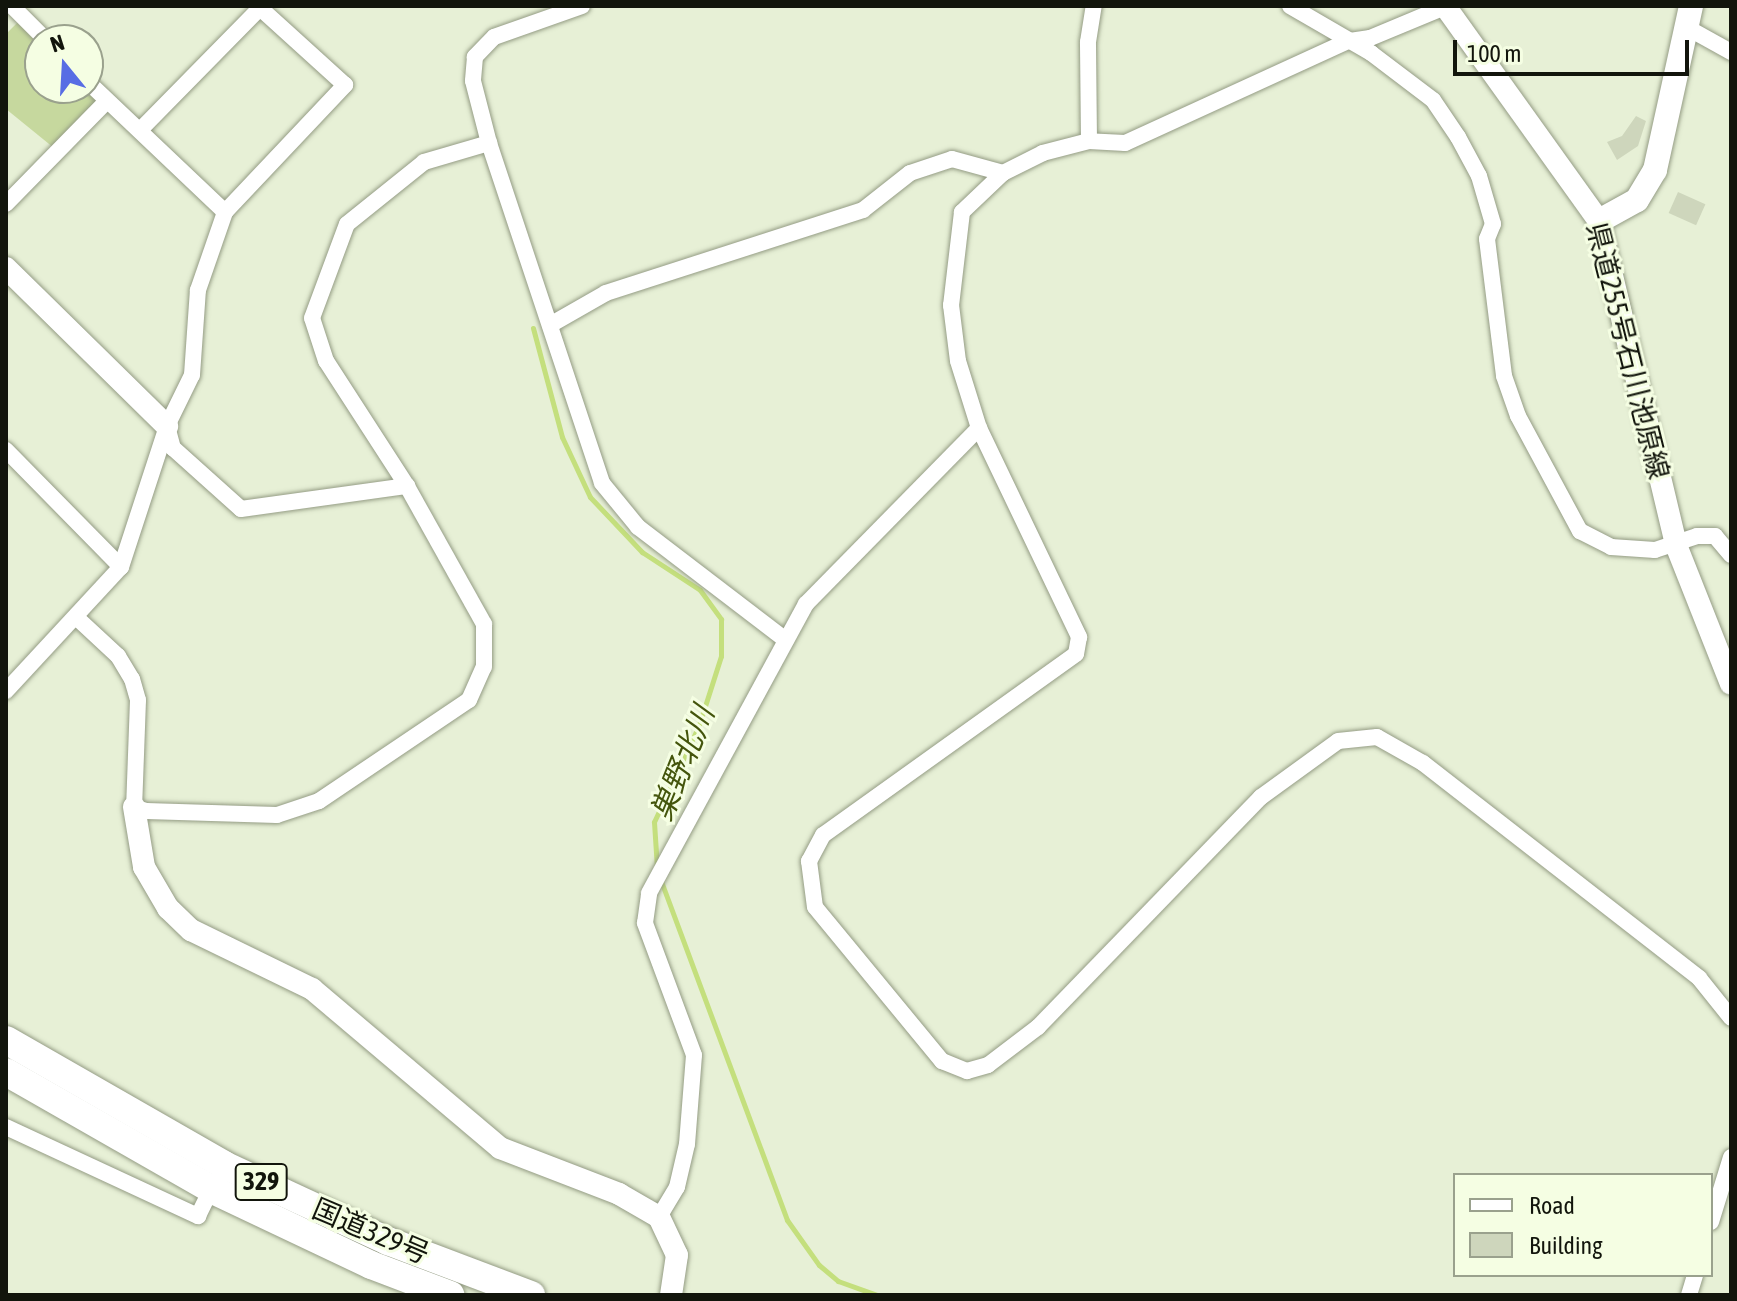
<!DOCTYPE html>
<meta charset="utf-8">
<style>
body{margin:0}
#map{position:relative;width:1737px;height:1301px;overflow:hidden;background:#e7f0d6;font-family:"Asap Condensed","Noto Sans JP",sans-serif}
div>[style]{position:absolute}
.green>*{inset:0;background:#c6d89e}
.stream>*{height:5px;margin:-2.5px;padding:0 2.5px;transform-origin:2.5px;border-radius:2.5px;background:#c4df7d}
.building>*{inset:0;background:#ced6bc;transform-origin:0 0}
.roads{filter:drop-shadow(0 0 2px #949c84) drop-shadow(0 0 2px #949c84)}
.street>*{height:16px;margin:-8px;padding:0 8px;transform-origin:8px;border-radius:8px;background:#fff}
.secondary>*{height:22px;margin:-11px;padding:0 11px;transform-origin:11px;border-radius:11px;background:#fff}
.primary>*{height:24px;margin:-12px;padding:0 12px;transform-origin:12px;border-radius:12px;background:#fff}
.highway>*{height:28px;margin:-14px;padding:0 14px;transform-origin:14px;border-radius:14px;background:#fff}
span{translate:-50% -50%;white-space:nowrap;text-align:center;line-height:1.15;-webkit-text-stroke:6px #f5fee3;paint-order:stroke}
.shield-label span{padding:2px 6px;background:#f5fee3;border:2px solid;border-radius:6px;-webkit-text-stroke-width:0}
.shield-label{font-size:26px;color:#12150c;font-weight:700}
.street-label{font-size:28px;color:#12150c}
.water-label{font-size:30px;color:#44550c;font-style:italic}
.frame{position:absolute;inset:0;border:8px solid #12150c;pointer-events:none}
.legend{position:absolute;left:1453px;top:1173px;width:260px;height:104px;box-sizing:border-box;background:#f5fee3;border:2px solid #9aa18d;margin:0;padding:10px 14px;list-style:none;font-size:24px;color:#12150c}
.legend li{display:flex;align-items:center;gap:16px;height:40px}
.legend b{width:40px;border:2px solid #9aa18d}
.north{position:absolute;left:24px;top:24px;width:80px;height:80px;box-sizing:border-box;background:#f5fee3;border:2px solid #9aa18d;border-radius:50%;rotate:342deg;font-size:22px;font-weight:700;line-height:32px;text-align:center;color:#12150c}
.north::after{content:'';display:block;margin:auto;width:28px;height:36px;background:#586de4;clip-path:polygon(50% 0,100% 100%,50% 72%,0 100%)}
.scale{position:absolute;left:1453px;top:40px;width:236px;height:36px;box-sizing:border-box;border:4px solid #12150c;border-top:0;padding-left:10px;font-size:24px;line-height:28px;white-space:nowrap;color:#12150c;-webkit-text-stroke:6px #f5fee3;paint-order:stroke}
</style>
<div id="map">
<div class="green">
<i style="clip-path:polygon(18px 22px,40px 43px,40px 88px,88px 88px,100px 99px,54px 148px,6px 109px,6px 34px)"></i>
</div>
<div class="stream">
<i style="left:533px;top:328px;width:113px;rotate:75.1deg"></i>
<i style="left:562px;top:437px;width:66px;rotate:65deg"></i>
<i style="left:590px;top:497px;width:76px;rotate:46.6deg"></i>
<i style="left:642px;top:552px;width:69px;rotate:33.2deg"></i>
<i style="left:700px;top:590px;width:36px;rotate:54deg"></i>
<i style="left:721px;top:619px;width:37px;rotate:90deg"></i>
<i style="left:721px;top:656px;width:72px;rotate:107.7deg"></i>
<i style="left:699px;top:725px;width:107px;rotate:114.9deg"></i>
<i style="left:654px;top:822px;width:46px;rotate:86.3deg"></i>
<i style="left:661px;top:881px;width:362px;rotate:69.6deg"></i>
<i style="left:787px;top:1220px;width:55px;rotate:54.6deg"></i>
<i style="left:819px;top:1265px;width:25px;rotate:40deg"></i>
<i style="left:838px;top:1281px;width:41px;rotate:19.7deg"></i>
</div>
<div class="building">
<i style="clip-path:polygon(1636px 116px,1646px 121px,1638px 146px,1617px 160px,1607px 142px,1622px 136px)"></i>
<i style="left:1678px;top:192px;width:30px;height:23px;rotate:24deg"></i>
</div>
<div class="roads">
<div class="street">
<i style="left:12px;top:6px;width:48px;rotate:45deg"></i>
<i style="left:582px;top:6px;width:93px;rotate:160.6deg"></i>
<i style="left:494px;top:37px;width:28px;rotate:134deg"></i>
<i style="left:475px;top:57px;width:24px;rotate:95deg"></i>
<i style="left:473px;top:81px;width:64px;rotate:75.5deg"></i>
<i style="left:489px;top:143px;width:358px;rotate:71.6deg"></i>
<i style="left:602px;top:483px;width:57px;rotate:50.7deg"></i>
<i style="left:638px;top:527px;width:186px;rotate:37.4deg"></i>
<i style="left:1290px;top:6px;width:94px;rotate:30.1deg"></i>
<i style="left:1371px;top:53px;width:78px;rotate:37.2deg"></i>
<i style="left:1433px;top:100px;width:45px;rotate:56deg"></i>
<i style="left:1458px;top:137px;width:44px;rotate:61.7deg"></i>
<i style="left:1479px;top:176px;width:50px;rotate:73.7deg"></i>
<i style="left:1493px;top:224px;width:16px;rotate:112deg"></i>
<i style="left:1487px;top:239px;width:138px;rotate:82.9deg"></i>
<i style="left:1504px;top:376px;width:42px;rotate:70.7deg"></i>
<i style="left:1518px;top:416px;width:131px;rotate:61.7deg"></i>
<i style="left:1580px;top:531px;width:35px;rotate:27deg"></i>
<i style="left:1611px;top:547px;width:44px;rotate:3.9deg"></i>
<i style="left:1655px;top:550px;width:44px;rotate:-18.4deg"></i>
<i style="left:1697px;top:536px;width:18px"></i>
<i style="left:1715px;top:536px;width:25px;rotate:50deg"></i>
<i style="left:1447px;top:6px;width:83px;rotate:157.4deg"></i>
<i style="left:1370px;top:38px;width:22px;rotate:172deg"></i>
<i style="left:1348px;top:41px;width:245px;rotate:155.4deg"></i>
<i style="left:1125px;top:143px;width:36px;rotate:-177deg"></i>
<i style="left:1089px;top:141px;width:48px;rotate:165.4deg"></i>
<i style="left:1043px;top:153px;width:45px;rotate:153.4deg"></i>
<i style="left:1003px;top:173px;width:57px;rotate:136.4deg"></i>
<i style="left:962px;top:212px;width:94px;rotate:96.7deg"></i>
<i style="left:951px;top:305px;width:56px;rotate:82.9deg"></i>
<i style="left:958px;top:361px;width:70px;rotate:72.6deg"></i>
<i style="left:979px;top:428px;width:232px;rotate:64.4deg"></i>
<i style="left:1079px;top:637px;width:17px;rotate:100deg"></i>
<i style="left:1076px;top:654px;width:311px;rotate:144.4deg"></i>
<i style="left:823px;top:835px;width:30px;rotate:118deg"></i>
<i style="left:809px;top:861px;width:46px;rotate:82.6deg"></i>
<i style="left:815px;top:907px;width:200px;rotate:50.5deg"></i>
<i style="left:942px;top:1061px;width:27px;rotate:22deg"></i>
<i style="left:967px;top:1071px;width:22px;rotate:-16deg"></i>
<i style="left:988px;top:1065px;width:63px;rotate:-37.2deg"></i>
<i style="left:1038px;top:1027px;width:320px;rotate:-45.9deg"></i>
<i style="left:1261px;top:797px;width:95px;rotate:-36deg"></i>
<i style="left:1338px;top:741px;width:39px;rotate:-6deg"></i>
<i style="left:1377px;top:737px;width:53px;rotate:29.5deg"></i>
<i style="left:1423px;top:763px;width:350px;rotate:37.9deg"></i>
<i style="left:1699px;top:978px;width:51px;rotate:51.3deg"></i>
<i style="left:1684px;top:26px;width:54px;rotate:29deg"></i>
<i style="left:88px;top:82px;width:189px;rotate:43.5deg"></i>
<i style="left:1089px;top:141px;width:99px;rotate:-90.6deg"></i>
<i style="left:1088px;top:42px;width:36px;rotate:-81deg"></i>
<i style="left:6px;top:204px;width:144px;rotate:-45.6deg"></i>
<i style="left:550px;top:325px;width:64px;rotate:-29.7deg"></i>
<i style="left:606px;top:293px;width:270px;rotate:-17.9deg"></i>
<i style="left:863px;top:210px;width:60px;rotate:-38.2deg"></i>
<i style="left:910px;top:173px;width:44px;rotate:-18.4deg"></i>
<i style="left:952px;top:159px;width:53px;rotate:15.4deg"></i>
<i style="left:167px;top:426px;width:23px;rotate:75deg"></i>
<i style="left:173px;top:448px;width:91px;rotate:41.9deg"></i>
<i style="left:241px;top:509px;width:168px;rotate:-7.9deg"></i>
<i style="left:6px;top:450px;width:164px;rotate:45.5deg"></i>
<i style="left:77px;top:618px;width:56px;rotate:42.8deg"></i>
<i style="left:118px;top:656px;width:27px;rotate:59deg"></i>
<i style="left:132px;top:679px;width:22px;rotate:74deg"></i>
<i style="left:138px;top:700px;width:107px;rotate:92.1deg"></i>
<i style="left:134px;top:807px;width:13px;rotate:18deg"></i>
<i style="left:146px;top:811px;width:131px;rotate:1.7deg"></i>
<i style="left:277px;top:815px;width:44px;rotate:-18.4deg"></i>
<i style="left:319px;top:801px;width:181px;rotate:-34deg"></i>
<i style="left:469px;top:700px;width:36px;rotate:-66deg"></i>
<i style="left:484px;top:667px;width:43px;rotate:-90deg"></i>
<i style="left:484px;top:624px;width:158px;rotate:-119.2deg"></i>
<i style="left:407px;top:486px;width:149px;rotate:-122.9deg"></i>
<i style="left:326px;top:361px;width:45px;rotate:-108deg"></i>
<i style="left:312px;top:318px;width:100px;rotate:-69.6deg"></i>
<i style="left:347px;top:224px;width:99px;rotate:-38.8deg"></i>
<i style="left:424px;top:162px;width:68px;rotate:-16.3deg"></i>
<i style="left:6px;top:691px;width:169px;rotate:-47.2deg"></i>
<i style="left:121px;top:567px;width:148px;rotate:-71.9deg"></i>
<i style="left:167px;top:426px;width:57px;rotate:-63.9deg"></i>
<i style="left:192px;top:375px;width:85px;rotate:-86deg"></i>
<i style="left:198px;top:290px;width:83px;rotate:-70.9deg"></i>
<i style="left:225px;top:212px;width:175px;rotate:-46.6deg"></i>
<i style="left:345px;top:85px;width:115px;rotate:-137.8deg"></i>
<i style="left:260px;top:8px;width:170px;rotate:134.5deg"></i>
<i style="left:6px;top:1127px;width:212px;rotate:24.9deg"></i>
<i style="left:198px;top:1216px;width:30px;rotate:-64deg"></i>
<i style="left:659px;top:1217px;width:35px;rotate:-59deg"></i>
<i style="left:677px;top:1187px;width:44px;rotate:-76.9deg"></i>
<i style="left:687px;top:1144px;width:89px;rotate:-85.5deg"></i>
<i style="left:694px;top:1055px;width:141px;rotate:-110.4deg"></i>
<i style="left:645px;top:923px;width:30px;rotate:-82deg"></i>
<i style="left:649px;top:893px;width:329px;rotate:-61.5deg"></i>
<i style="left:806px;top:604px;width:247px;rotate:-45.5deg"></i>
<i style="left:1711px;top:1222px;width:68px;rotate:-72.9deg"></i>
<i style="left:1689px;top:1295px;width:21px;rotate:-73deg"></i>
</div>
<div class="secondary">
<i style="left:1445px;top:6px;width:264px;rotate:54.4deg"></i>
<i style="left:1599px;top:221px;width:333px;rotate:76.6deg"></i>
<i style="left:1676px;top:545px;width:149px;rotate:68.4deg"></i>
<i style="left:6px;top:268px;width:226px;rotate:44.5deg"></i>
<i style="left:134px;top:807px;width:61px;rotate:80.5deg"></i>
<i style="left:144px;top:867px;width:48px;rotate:59.7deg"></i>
<i style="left:168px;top:908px;width:32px;rotate:44deg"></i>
<i style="left:191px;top:930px;width:135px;rotate:26deg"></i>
<i style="left:312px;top:989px;width:246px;rotate:40.2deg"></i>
<i style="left:500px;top:1148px;width:128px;rotate:21.1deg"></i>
<i style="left:619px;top:1194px;width:46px;rotate:29.9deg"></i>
<i style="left:659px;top:1217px;width:42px;rotate:64.7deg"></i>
<i style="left:677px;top:1255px;width:40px;rotate:98.5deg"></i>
</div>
<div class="primary">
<i style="left:1599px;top:221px;width:43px;rotate:-28.9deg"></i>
<i style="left:1637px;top:200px;width:35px;rotate:-59deg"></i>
<i style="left:1655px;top:170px;width:168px;rotate:-77.6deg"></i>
</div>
<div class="highway">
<i style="left:6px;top:1040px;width:251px;rotate:29.8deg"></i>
<i style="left:224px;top:1165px;width:181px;rotate:24.9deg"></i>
<i style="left:388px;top:1241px;width:153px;rotate:20.7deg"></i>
<i style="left:6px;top:1072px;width:236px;rotate:29.7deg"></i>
<i style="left:211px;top:1189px;width:177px;rotate:25.4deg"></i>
<i style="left:371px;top:1265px;width:85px;rotate:20.8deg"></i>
</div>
</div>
<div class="shield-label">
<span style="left:261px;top:1182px">329</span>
</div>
<div class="street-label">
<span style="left:1628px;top:351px;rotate:76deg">県道255号石川池原線</span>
<span style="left:371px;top:1231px;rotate:23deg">国道329号</span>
</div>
<div class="water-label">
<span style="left:682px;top:763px;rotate:-68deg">巣野北川</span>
</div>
<div class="frame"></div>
<ul class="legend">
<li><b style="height:10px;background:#fff"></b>Road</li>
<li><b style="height:22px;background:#ced6bc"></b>Building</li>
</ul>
<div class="north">N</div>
<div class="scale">100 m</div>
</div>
